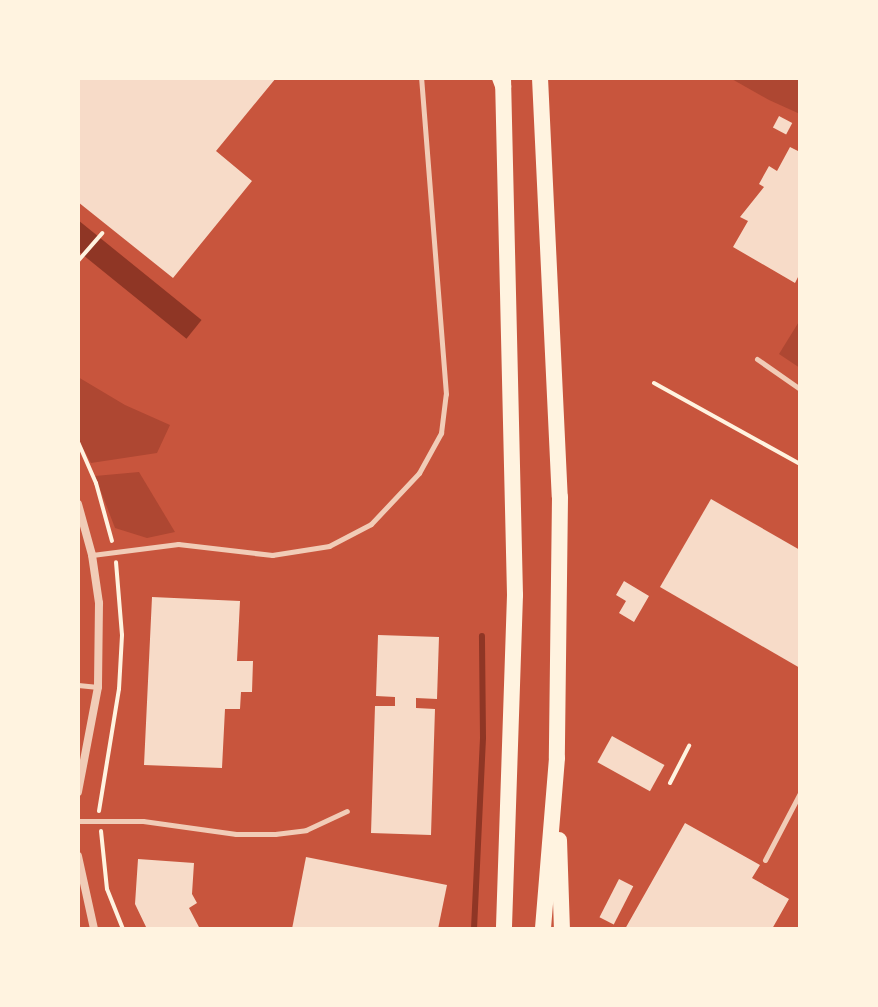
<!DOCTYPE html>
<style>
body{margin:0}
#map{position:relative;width:878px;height:1007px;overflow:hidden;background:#c8553d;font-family:Montserrat,sans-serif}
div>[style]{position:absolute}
.green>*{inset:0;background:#ae4732}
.water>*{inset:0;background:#8f3625;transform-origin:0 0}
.stream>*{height:6px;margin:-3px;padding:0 3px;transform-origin:3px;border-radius:3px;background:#8f3625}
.building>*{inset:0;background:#f7dbc8;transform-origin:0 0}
.path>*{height:4px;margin:-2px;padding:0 2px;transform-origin:2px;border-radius:2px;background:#fff3e0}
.service>*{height:5px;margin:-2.5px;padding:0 2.5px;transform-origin:2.5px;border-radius:2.5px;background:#f1ccb7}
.minor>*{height:8px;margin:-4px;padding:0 4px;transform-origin:4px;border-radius:4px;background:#f1ccb7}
.primary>*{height:16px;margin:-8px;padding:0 8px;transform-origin:8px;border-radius:8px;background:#fff3e0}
.trunk>*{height:16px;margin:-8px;padding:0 8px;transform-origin:8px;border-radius:8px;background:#fff3e0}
span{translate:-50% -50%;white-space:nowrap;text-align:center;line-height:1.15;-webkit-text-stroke:6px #fff3e0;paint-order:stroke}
.frame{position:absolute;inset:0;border:80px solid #fff3e0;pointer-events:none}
</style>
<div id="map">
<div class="green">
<i style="clip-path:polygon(730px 78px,800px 78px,800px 114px,769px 100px)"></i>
<i style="clip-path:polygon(800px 320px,800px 368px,779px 354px)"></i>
<i style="clip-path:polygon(78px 377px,125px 405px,170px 425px,157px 453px,91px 463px,78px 439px)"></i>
<i style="clip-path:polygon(139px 472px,175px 532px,147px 538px,115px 528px,95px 476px)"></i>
</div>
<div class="water">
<i style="left:78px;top:220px;width:159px;height:24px;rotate:39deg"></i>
</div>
<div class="stream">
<i style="left:474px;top:929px;width:192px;rotate:-87.3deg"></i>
<i style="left:483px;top:737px;width:101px;rotate:-90.6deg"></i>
</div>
<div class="building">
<i style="clip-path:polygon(78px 78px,276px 78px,216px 151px,252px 181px,173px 278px,78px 202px)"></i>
<i style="left:779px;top:116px;width:15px;height:13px;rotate:28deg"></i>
<i style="clip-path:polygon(790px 147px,800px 152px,800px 273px,795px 283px,733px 247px,748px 221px,740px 217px,764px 187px,759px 184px,769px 166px,777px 171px)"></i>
<i style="clip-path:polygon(711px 499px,800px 550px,800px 668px,660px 587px)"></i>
<i style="clip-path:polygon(624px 581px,649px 596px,634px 622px,619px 613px,626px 601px,616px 595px)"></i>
<i style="clip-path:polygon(152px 597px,240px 601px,237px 661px,253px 661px,252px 692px,241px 692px,240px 709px,225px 709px,222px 768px,144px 765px)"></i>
<i style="clip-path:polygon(378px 635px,439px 637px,437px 699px,416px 698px,416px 708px,435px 709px,431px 835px,371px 833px,375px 706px,395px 706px,395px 697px,376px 696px)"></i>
<i style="left:612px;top:736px;width:60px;height:30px;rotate:29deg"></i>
<i style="clip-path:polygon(685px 823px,760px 865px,752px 878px,789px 899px,772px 929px,625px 929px)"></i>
<i style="clip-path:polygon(306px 857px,447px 885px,438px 929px,292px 929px)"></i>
<i style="clip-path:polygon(138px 859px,194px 863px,192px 894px,197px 903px,189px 908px,200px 929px,147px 929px,135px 904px)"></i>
<i style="left:619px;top:879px;width:16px;height:43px;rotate:27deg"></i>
</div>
<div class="path">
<i style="left:78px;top:261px;width:37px;rotate:-49deg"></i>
<i style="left:654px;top:383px;width:167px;rotate:29deg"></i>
<i style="left:78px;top:442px;width:45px;rotate:66.3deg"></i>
<i style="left:96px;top:483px;width:60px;rotate:74.6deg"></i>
<i style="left:670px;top:783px;width:42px;rotate:-62.8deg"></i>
<i style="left:99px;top:811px;width:124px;rotate:-80.7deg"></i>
<i style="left:119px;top:689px;width:54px;rotate:-86.8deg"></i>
<i style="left:122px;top:635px;width:73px;rotate:-94.7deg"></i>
<i style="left:101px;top:831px;width:58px;rotate:84.1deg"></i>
<i style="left:107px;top:889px;width:43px;rotate:68.2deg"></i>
</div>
<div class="service">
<i style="left:757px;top:359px;width:52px;rotate:34.9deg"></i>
<i style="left:92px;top:555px;width:87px;rotate:-7.3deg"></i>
<i style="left:178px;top:544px;width:95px;rotate:6.7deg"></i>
<i style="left:272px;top:555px;width:58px;rotate:-9deg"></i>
<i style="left:329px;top:546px;width:47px;rotate:-27.6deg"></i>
<i style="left:371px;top:524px;width:70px;rotate:-46.7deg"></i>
<i style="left:419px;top:473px;width:46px;rotate:-61.2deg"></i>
<i style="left:441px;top:433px;width:39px;rotate:-83deg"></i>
<i style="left:446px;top:394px;width:317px;rotate:-94.5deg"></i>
<i style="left:78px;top:685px;width:20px;rotate:6deg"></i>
<i style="left:78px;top:821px;width:65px"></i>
<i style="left:143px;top:821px;width:94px;rotate:8deg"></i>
<i style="left:236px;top:834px;width:39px"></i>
<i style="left:275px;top:834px;width:31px;rotate:-7deg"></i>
<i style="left:306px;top:830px;width:45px;rotate:-24.9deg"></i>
<i style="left:765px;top:860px;width:76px;rotate:-62.4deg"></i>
</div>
<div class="minor">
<i style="left:78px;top:504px;width:53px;rotate:74.6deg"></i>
<i style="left:92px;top:555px;width:49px;rotate:81.7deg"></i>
<i style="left:99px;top:603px;width:84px;rotate:90.7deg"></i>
<i style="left:98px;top:687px;width:107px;rotate:100.8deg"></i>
<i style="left:78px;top:856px;width:75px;rotate:77.6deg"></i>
</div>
<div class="primary">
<i style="left:503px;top:78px;width:517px;rotate:88.67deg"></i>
<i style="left:515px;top:595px;width:334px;rotate:91.9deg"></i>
<i style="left:540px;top:78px;width:419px;rotate:87.3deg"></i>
<i style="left:560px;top:497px;width:261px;rotate:90.7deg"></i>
<i style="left:557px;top:758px;width:172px;rotate:94.7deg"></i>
<i style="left:559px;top:840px;width:89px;rotate:88.1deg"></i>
</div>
<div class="trunk">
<i style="left:500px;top:78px;width:9px;rotate:69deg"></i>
</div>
<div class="frame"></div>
</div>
